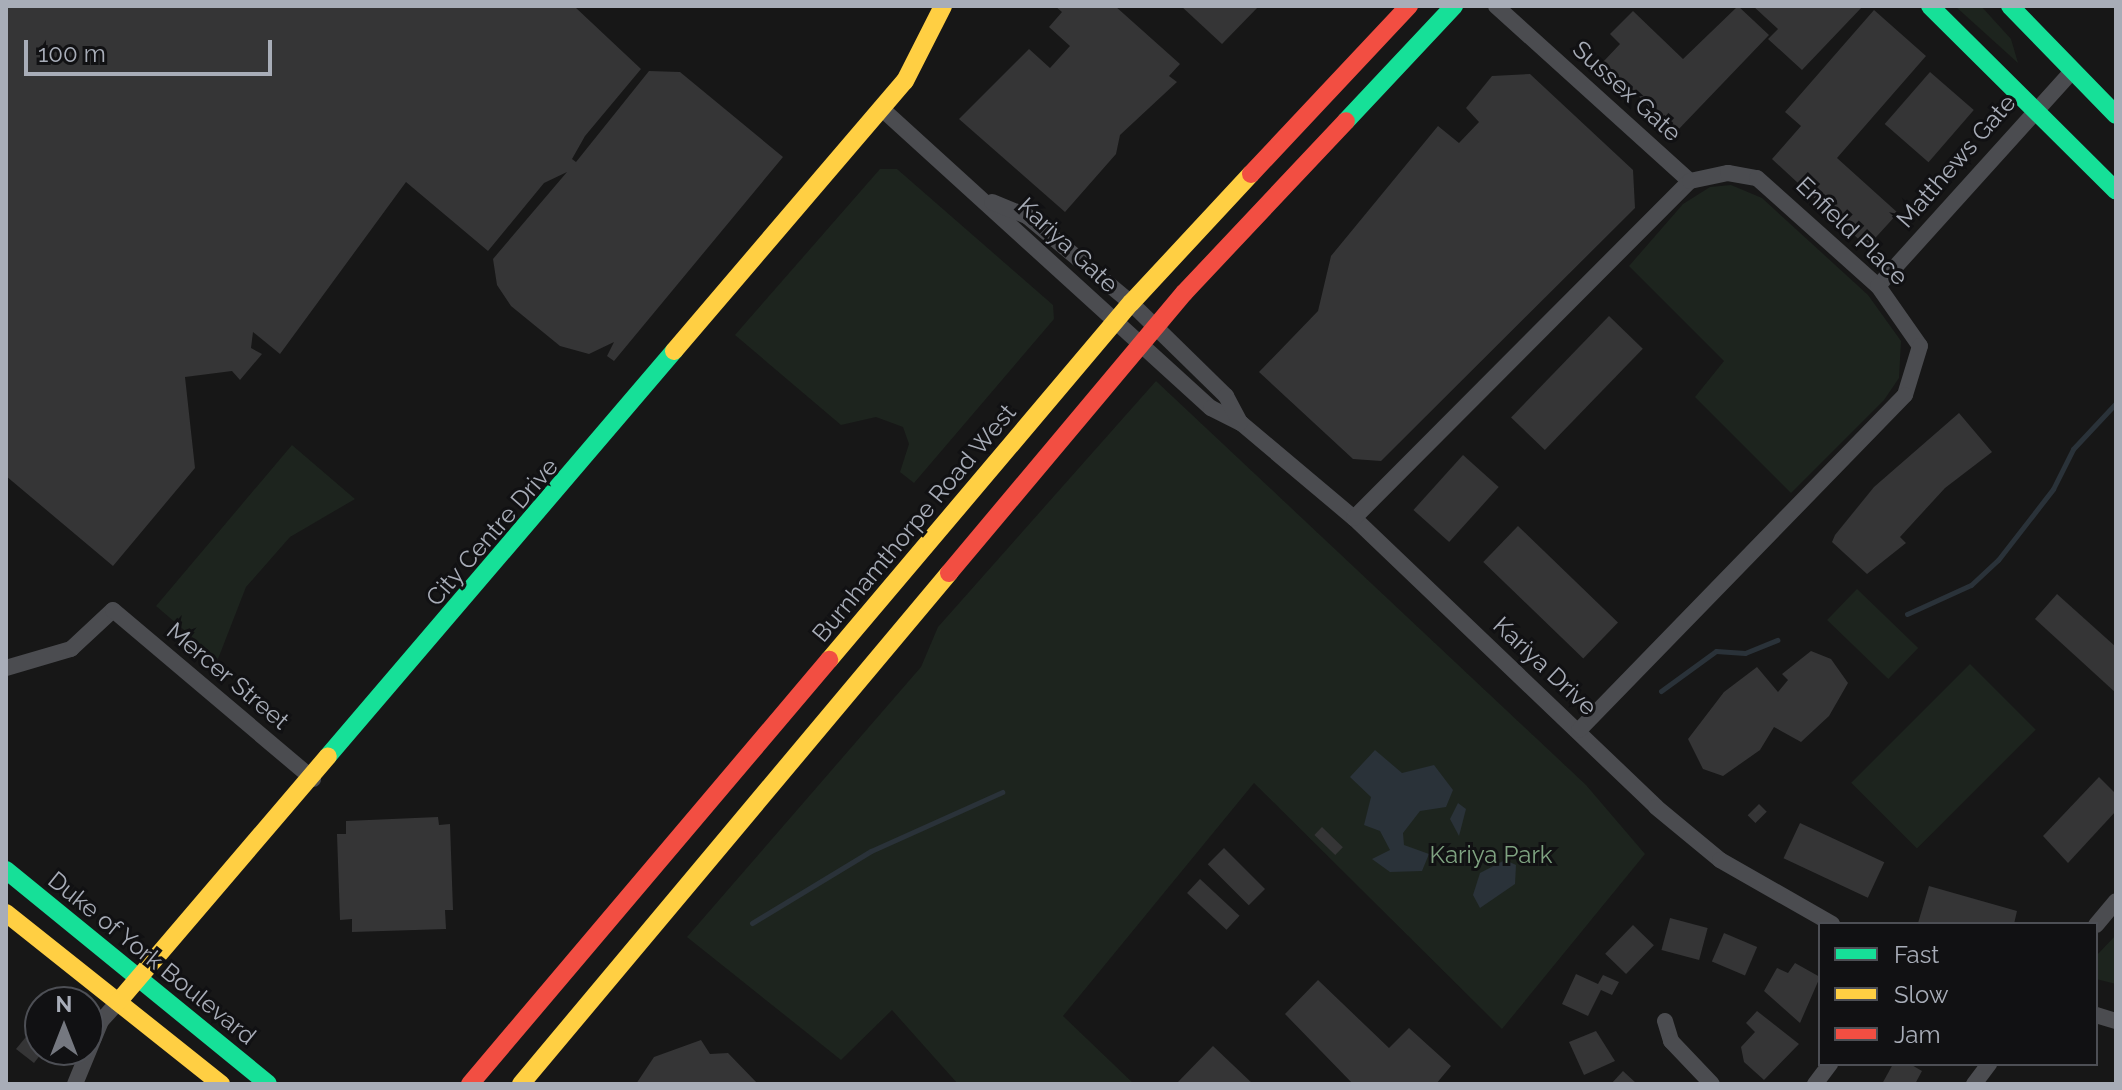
<!DOCTYPE html>
<style>
body{margin:0}
#map{position:relative;width:2122px;height:1090px;overflow:hidden;background:#171717;font-family:Raleway,sans-serif}
div>[style]{position:absolute}
.green>*{inset:0;background:#1d241e;transform-origin:0 0}
.water>*{inset:0;background:#2a3239}
.stream>*{height:5px;margin:-2.5px;padding:0 2.5px;transform-origin:2.5px;border-radius:2.5px;background:#2a3239}
.building>*{inset:0;background:#353536;transform-origin:0 0}
.street>*{height:16px;margin:-8px;padding:0 8px;transform-origin:8px;border-radius:8px;background:#4b4c50}
.fast>*{height:18px;margin:-9px;padding:0 9px;transform-origin:9px;border-radius:9px;background:#16e098}
.slow>*{height:18px;margin:-9px;padding:0 9px;transform-origin:9px;border-radius:9px;background:#ffcf43}
.jam>*{height:18px;margin:-9px;padding:0 9px;transform-origin:9px;border-radius:9px;background:#f24e42}
span{translate:-50% -50%;white-space:nowrap;text-align:center;line-height:1.15;-webkit-text-stroke:6px #111113;paint-order:stroke}
.street-label{font-size:24px;color:#a8adb8}
.park-label{font-size:24px;color:#7fa381}
.frame{position:absolute;inset:0;border:8px solid #a8adb8;pointer-events:none}
.legend{position:absolute;left:1818px;top:922px;width:280px;height:144px;box-sizing:border-box;background:#111113;border:2px solid #4d4f55;margin:0;padding:10px 14px;list-style:none;font-size:24px;color:#a8adb8}
.legend li{display:flex;align-items:center;gap:16px;height:40px}
.legend b{width:40px;border:2px solid #4d4f55}
.north{position:absolute;left:24px;top:986px;width:80px;height:80px;box-sizing:border-box;background:#111113;border:2px solid #4d4f55;border-radius:50%;rotate:0deg;font-size:22px;font-weight:700;line-height:32px;text-align:center;color:#a8adb8}
.north::after{content:'';display:block;margin:auto;width:28px;height:36px;background:#757880;clip-path:polygon(50% 0,100% 100%,50% 72%,0 100%)}
.scale{position:absolute;left:24px;top:40px;width:248px;height:36px;box-sizing:border-box;border:4px solid #a8adb8;border-top:0;padding-left:10px;font-size:24px;line-height:28px;white-space:nowrap;color:#a8adb8;-webkit-text-stroke:6px #111113;paint-order:stroke}
</style>
<div id="map">
<div class="green">
<i style="clip-path:polygon(1955px 6px,1981px 6px,2011px 39px,2018px 63px)"></i>
<i style="clip-path:polygon(880px 169px,897px 169px,1053px 305px,1054px 319px,914px 483px,900px 472px,909px 444px,903px 427px,876px 417px,841px 425px,735px 335px)"></i>
<i style="clip-path:polygon(1731px 185px,1762px 198px,1868px 295px,1901px 341px,1899px 378px,1884px 400px,1791px 493px,1695px 397px,1724px 361px,1629px 266px,1683px 204px,1710px 187px)"></i>
<i style="clip-path:polygon(1156px 381px,1586px 785px,1645px 854px,1502px 1029px,1254px 783px,1063px 1016px,1134px 1084px,958px 1084px,892px 1010px,841px 1060px,687px 937px,921px 667px,938px 627px)"></i>
<i style="clip-path:polygon(292px 445px,355px 499px,290px 537px,246px 587px,218px 659px,156px 606px)"></i>
<i style="left:1857px;top:589px;width:85px;height:43px;rotate:44deg"></i>
<i style="left:1970px;top:664px;width:93px;height:168px;rotate:45deg"></i>
<i style="clip-path:polygon(2116px 935px,2116px 984px,2096px 979px,2096px 956px)"></i>
</div>
<div class="water">
<i style="clip-path:polygon(1375px 750px,1402px 773px,1434px 765px,1453px 790px,1446px 807px,1420px 811px,1403px 833px,1404px 845px,1429px 854px,1422px 871px,1390px 872px,1372px 859px,1390px 850px,1380px 831px,1364px 825px,1371px 797px,1350px 777px)"></i>
<i style="clip-path:polygon(1458px 803px,1466px 809px,1459px 836px,1450px 819px)"></i>
<i style="clip-path:polygon(1505px 860px,1516px 865px,1515px 884px,1480px 908px,1473px 895px,1480px 873px)"></i>
</div>
<div class="stream">
<i style="left:1907px;top:614px;width:70px;rotate:-24.4deg"></i>
<i style="left:1971px;top:585px;width:37px;rotate:-43deg"></i>
<i style="left:1998px;top:560px;width:90px;rotate:-52.2deg"></i>
<i style="left:2053px;top:489px;width:45px;rotate:-63.4deg"></i>
<i style="left:2073px;top:449px;width:63px;rotate:-46.9deg"></i>
<i style="left:1661px;top:691px;width:68px;rotate:-36deg"></i>
<i style="left:1716px;top:651px;width:29px;rotate:4deg"></i>
<i style="left:1745px;top:653px;width:35px;rotate:-22deg"></i>
<i style="left:752px;top:923px;width:139px;rotate:-31.2deg"></i>
<i style="left:871px;top:851px;width:144px;rotate:-24.2deg"></i>
</div>
<div class="building">
<i style="clip-path:polygon(6px 6px,575px 7px,641px 69px,585px 136px,572px 159px,576px 162px,649px 71px,680px 72px,783px 157px,614px 361px,607px 356px,614px 342px,589px 354px,560px 346px,511px 306px,497px 285px,493px 259px,567px 172px,544px 183px,488px 251px,406px 182px,280px 354px,253px 332px,251px 348px,262px 354px,240px 380px,232px 371px,185px 377px,195px 468px,113px 566px,6px 476px)"></i>
<i style="clip-path:polygon(1055px 6px,1115px 6px,1180px 64px,1169px 76px,1177px 82px,1120px 135px,1116px 154px,1065px 212px,959px 119px,1029px 49px,1050px 68px,1070px 46px,1049px 27px,1062px 12px)"></i>
<i style="clip-path:polygon(1181px 6px,1259px 6px,1222px 44px)"></i>
<i style="clip-path:polygon(1738px 6px,1769px 35px,1676px 132px,1603px 62px,1620px 44px,1610px 34px,1633px 11px,1683px 59px)"></i>
<i style="clip-path:polygon(1753px 6px,1863px 6px,1802px 70px,1768px 39px,1778px 29px)"></i>
<i style="clip-path:polygon(1874px 10px,1926px 56px,1837px 158px,1898px 213px,1867px 247px,1772px 159px,1801px 126px,1785px 112px)"></i>
<i style="left:1930px;top:72px;width:58px;height:69px;rotate:41deg"></i>
<i style="clip-path:polygon(1530px 74px,1633px 170px,1635px 208px,1381px 461px,1353px 459px,1259px 372px,1318px 311px,1331px 256px,1438px 126px,1459px 143px,1479px 122px,1466px 108px,1492px 76px)"></i>
<i style="left:1609px;top:316px;width:47px;height:141px;rotate:44deg"></i>
<i style="clip-path:polygon(1959px 413px,1992px 452px,1945px 488px,1900px 537px,1906px 543px,1867px 574px,1832px 542px,1835px 535px,1874px 487px)"></i>
<i style="left:1463px;top:455px;width:48px;height:74px;rotate:42deg"></i>
<i style="left:1518px;top:526px;width:139px;height:50px;rotate:44deg"></i>
<i style="clip-path:polygon(2057px 594px,2116px 647px,2116px 693px,2035px 619px)"></i>
<i style="clip-path:polygon(1811px 651px,1831px 659px,1848px 683px,1829px 716px,1801px 742px,1774px 727px,1760px 750px,1723px 776px,1703px 769px,1688px 739px,1724px 692px,1757px 667px,1778px 692px,1788px 680px,1782px 674px)"></i>
<i style="clip-path:polygon(2099px 777px,2116px 794px,2116px 811px,2068px 863px,2043px 836px)"></i>
<i style="left:1759px;top:804px;width:11px;height:16px;rotate:45deg"></i>
<i style="clip-path:polygon(438px 817px,439px 825px,450px 824px,453px 910px,445px 910px,446px 929px,352px 932px,352px 919px,340px 920px,337px 834px,346px 834px,346px 821px)"></i>
<i style="left:1800px;top:823px;width:93px;height:39px;rotate:25deg"></i>
<i style="left:1322px;top:827px;width:29px;height:11px;rotate:44deg"></i>
<i style="left:1224px;top:848px;width:58px;height:23px;rotate:45deg"></i>
<i style="left:1200px;top:879px;width:54px;height:19px;rotate:43deg"></i>
<i style="clip-path:polygon(1929px 886px,2017px 911px,2014px 924px,1918px 923px)"></i>
<i style="left:1670px;top:918px;width:39px;height:33px;rotate:15deg"></i>
<i style="left:1633px;top:925px;width:29px;height:40px;rotate:44deg"></i>
<i style="left:1724px;top:933px;width:36px;height:31px;rotate:23deg"></i>
<i style="clip-path:polygon(1795px 963px,1820px 977px,1800px 1023px,1764px 991px,1777px 968px,1788px 973px)"></i>
<i style="clip-path:polygon(1576px 974px,1598px 984px,1603px 975px,1619px 982px,1612px 995px,1601px 990px,1588px 1016px,1562px 1004px)"></i>
<i style="clip-path:polygon(1318px 980px,1389px 1048px,1409px 1028px,1451px 1066px,1436px 1084px,1353px 1084px,1285px 1014px)"></i>
<i style="clip-path:polygon(1757px 1011px,1799px 1044px,1764px 1080px,1744px 1062px,1741px 1047px,1755px 1032px,1746px 1023px)"></i>
<i style="clip-path:polygon(1596px 1031px,1615px 1061px,1584px 1075px,1569px 1042px)"></i>
<i style="clip-path:polygon(30px 1032px,44px 1050px,34px 1063px,16px 1049px)"></i>
<i style="clip-path:polygon(701px 1040px,710px 1054px,728px 1053px,758px 1084px,636px 1084px,654px 1057px)"></i>
<i style="clip-path:polygon(1213px 1046px,1253px 1084px,1176px 1084px)"></i>
<i style="clip-path:polygon(1893px 1064px,1910px 1064px,1922px 1071px,1915px 1084px,1882px 1084px)"></i>
<i style="clip-path:polygon(1623px 1071px,1637px 1084px,1611px 1084px)"></i>
</div>
<div class="street">
<i style="left:1496px;top:6px;width:261px;rotate:42.1deg"></i>
<i style="left:881px;top:108px;width:446px;rotate:42.3deg"></i>
<i style="left:1211px;top:408px;width:34px;rotate:27deg"></i>
<i style="left:1241px;top:423px;width:148px;rotate:40.1deg"></i>
<i style="left:1354px;top:518px;width:418px;rotate:43.7deg"></i>
<i style="left:1656px;top:807px;width:83px;rotate:39.6deg"></i>
<i style="left:1720px;top:860px;width:129px;rotate:29.7deg"></i>
<i style="left:992px;top:202px;width:38px;rotate:22deg"></i>
<i style="left:1027px;top:216px;width:136px;rotate:39.9deg"></i>
<i style="left:1131px;top:303px;width:133px;rotate:44.4deg"></i>
<i style="left:1226px;top:396px;width:30px;rotate:62deg"></i>
<i style="left:1878px;top:286px;width:291px;rotate:-47.9deg"></i>
<i style="left:1354px;top:518px;width:476px;rotate:-45.1deg"></i>
<i style="left:1690px;top:181px;width:39px;rotate:-12deg"></i>
<i style="left:1728px;top:173px;width:29px;rotate:10deg"></i>
<i style="left:1757px;top:178px;width:162px;rotate:41.8deg"></i>
<i style="left:1878px;top:286px;width:73px;rotate:55deg"></i>
<i style="left:1920px;top:346px;width:51px;rotate:107deg"></i>
<i style="left:1905px;top:395px;width:467px;rotate:134.2deg"></i>
<i style="left:6px;top:668px;width:68px;rotate:-16.3deg"></i>
<i style="left:71px;top:649px;width:57px;rotate:-42.9deg"></i>
<i style="left:113px;top:610px;width:262px;rotate:40.2deg"></i>
<i style="left:2096px;top:925px;width:31px;rotate:-50deg"></i>
<i style="left:2096px;top:1015px;width:21px;rotate:17deg"></i>
<i style="left:1665px;top:1021px;width:21px;rotate:73deg"></i>
<i style="left:1671px;top:1041px;width:59px;rotate:46.4deg"></i>
<i style="left:75px;top:1084px;width:68px;rotate:-67.6deg"></i>
<i style="left:101px;top:1021px;width:25px;rotate:-48deg"></i>
<i style="left:1815px;top:1084px;width:25px;rotate:-53deg"></i>
<i style="left:1974px;top:1084px;width:25px;rotate:-53deg"></i>
</div>
<div class="fast">
<i style="left:1930px;top:6px;width:262px;rotate:44.8deg"></i>
<i style="left:2010px;top:6px;width:152px;rotate:45.8deg"></i>
<i style="left:1346px;top:121px;width:158px;rotate:-46.8deg"></i>
<i style="left:328px;top:756px;width:533px;rotate:-49.49deg"></i>
<i style="left:6px;top:870px;width:338px;rotate:39.2deg"></i>
</div>
<div class="slow">
<i style="left:674px;top:351px;width:355px;rotate:-49.5deg"></i>
<i style="left:905px;top:81px;width:84px;rotate:-63.1deg"></i>
<i style="left:829px;top:660px;width:468px;rotate:-49.8deg"></i>
<i style="left:1131px;top:303px;width:176px;rotate:-47.1deg"></i>
<i style="left:6px;top:913px;width:275px;rotate:38.5deg"></i>
<i style="left:118px;top:1002px;width:323px;rotate:-49.5deg"></i>
<i style="left:521px;top:1084px;width:667px;rotate:-50.05deg"></i>
</div>
<div class="jam">
<i style="left:1251px;top:174px;width:231px;rotate:-46.8deg"></i>
<i style="left:949px;top:573px;width:366px;rotate:-50deg"></i>
<i style="left:1184px;top:293px;width:236px;rotate:-46.7deg"></i>
<i style="left:470px;top:1084px;width:556px;rotate:-49.75deg"></i>
</div>
<div class="street-label">
<span style="left:1627px;top:91px;rotate:42deg">Sussex Gate</span>
<span style="left:1956px;top:161px;rotate:-49deg">Matthews Gate</span>
<span style="left:1852px;top:231px;rotate:44deg">Enfield Place</span>
<span style="left:1068px;top:245px;rotate:43deg">Kariya Gate</span>
<span style="left:914px;top:523px;rotate:-50deg">Burnhamthorpe Road West</span>
<span style="left:492px;top:532px;rotate:-49deg">City Centre Drive</span>
<span style="left:1545px;top:666px;rotate:43deg">Kariya Drive</span>
<span style="left:228px;top:676px;rotate:40deg">Mercer Street</span>
<span style="left:152px;top:958px;rotate:39deg">Duke of York Boulevard</span>
</div>
<div class="park-label">
<span style="left:1491px;top:855px">Kariya Park</span>
</div>
<div class="frame"></div>
<ul class="legend">
<li><b style="height:10px;background:#16e098"></b>Fast</li>
<li><b style="height:10px;background:#ffcf43"></b>Slow</li>
<li><b style="height:10px;background:#f24e42"></b>Jam</li>
</ul>
<div class="north">N</div>
<div class="scale">100 m</div>
</div>
